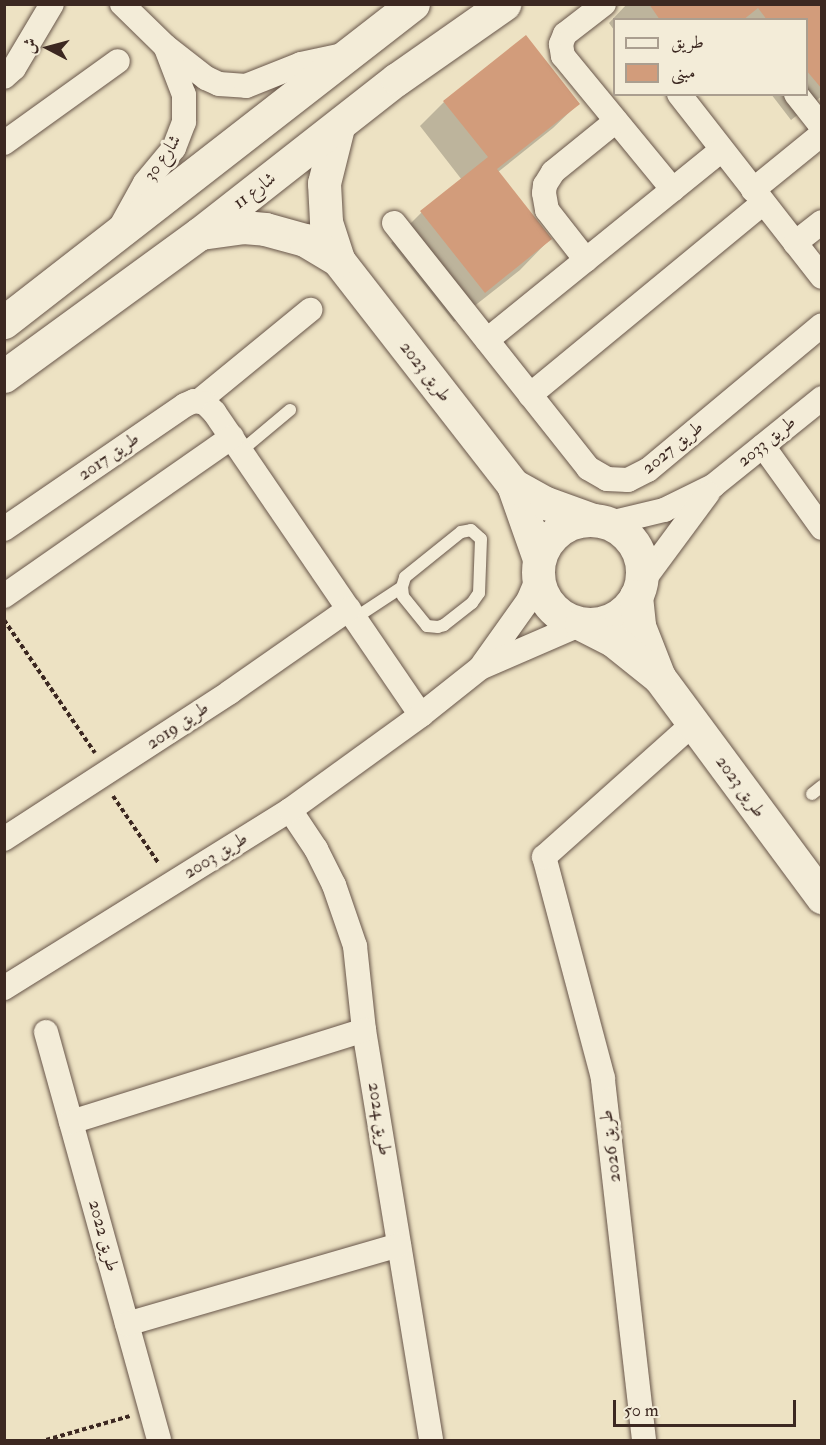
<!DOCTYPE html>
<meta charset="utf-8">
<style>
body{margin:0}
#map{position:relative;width:826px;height:1445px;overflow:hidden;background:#ede2c3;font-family:"IM FELL Double Pica",Amiri,serif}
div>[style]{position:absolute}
.shadow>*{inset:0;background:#0003}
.building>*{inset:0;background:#d29c7b}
.path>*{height:4px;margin-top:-2px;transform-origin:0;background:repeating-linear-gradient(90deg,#3c2821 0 4.5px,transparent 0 7.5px)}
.roads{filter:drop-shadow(0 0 2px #68564a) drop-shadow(0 0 2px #68564a)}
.lane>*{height:12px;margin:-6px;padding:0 6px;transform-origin:6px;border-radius:6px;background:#f3ecd8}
.street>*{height:24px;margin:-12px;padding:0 12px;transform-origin:12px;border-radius:12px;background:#f3ecd8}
.secondary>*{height:33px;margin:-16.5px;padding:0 16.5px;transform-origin:16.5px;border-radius:16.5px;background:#f3ecd8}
.secondary>.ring{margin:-16.5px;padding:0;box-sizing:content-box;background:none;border:33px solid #f3ecd8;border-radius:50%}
span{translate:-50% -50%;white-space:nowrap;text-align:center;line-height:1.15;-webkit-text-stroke:6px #f3ecd8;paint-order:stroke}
.street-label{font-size:18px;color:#3c2821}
.frame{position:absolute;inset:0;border:6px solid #3c2821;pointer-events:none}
.legend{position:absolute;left:613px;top:18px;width:195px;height:78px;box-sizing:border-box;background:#f3ecd8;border:2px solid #aa9e8f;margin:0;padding:8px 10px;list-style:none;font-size:18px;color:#3c2821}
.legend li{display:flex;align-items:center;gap:12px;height:30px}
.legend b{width:30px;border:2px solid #aa9e8f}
.north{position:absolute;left:18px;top:18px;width:60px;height:60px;-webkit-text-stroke:4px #f3ecd8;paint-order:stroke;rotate:276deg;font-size:16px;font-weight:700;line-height:24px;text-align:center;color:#3c2821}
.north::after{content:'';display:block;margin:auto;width:21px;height:27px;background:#3c2821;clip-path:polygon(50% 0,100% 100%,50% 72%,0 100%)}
.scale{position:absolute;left:613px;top:1400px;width:183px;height:27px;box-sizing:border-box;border:3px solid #3c2821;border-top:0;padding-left:8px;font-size:18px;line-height:21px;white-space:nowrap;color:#3c2821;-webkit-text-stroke:4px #f3ecd8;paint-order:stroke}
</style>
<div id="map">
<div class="shadow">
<i style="clip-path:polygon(627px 4px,822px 4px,822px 96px,791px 120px,771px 94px,806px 94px,806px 20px,614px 20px,614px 30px,609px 23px)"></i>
<i style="clip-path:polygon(444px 102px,578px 104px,553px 128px,498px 172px,550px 239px,520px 270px,454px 322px,391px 243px,422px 212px,462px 180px,420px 126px)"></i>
</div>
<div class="building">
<i style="clip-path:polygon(649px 4px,822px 4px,822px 89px,806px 70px,806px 20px,767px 20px,758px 8px,743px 20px,660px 20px)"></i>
<i style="clip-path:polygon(526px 35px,580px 104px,497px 169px,552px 239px,485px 293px,420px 211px,488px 157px,443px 101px)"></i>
</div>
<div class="path">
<i style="left:4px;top:620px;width:161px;rotate:55.6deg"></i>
<i style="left:113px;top:796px;width:82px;rotate:55.9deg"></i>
<i style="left:46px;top:1440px;width:87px;rotate:-15.9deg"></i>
</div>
<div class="roads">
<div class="lane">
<i style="left:241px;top:451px;width:64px;rotate:-39.9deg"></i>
<i style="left:471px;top:530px;width:13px;rotate:42deg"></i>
<i style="left:481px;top:539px;width:54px;rotate:92.1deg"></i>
<i style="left:479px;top:593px;width:12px;rotate:125deg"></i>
<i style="left:472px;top:603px;width:36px;rotate:142deg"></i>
<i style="left:444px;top:625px;width:6px;rotate:162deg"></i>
<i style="left:438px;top:627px;width:11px;rotate:-175deg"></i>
<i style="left:427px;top:626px;width:38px;rotate:-129deg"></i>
<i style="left:403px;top:596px;width:9px;rotate:-96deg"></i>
<i style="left:402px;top:587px;width:10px;rotate:-73deg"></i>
<i style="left:405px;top:577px;width:72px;rotate:-38.8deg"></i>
<i style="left:461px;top:532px;width:10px;rotate:-11deg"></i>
<i style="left:355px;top:618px;width:56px;rotate:-33.4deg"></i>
<i style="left:812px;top:794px;width:13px;rotate:-39deg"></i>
</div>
<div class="street">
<i style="left:122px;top:4px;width:60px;rotate:44.3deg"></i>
<i style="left:165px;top:46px;width:52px;rotate:38deg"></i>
<i style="left:206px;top:78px;width:14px;rotate:25deg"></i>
<i style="left:219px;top:84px;width:27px;rotate:4deg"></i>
<i style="left:246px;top:86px;width:59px;rotate:-21.8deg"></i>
<i style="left:301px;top:64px;width:43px;rotate:-12.1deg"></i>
<i style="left:604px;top:4px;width:49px;rotate:142.4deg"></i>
<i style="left:565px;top:34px;width:11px;rotate:112deg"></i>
<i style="left:561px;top:44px;width:12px;rotate:81deg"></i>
<i style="left:563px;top:56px;width:173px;rotate:50.6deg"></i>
<i style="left:4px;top:77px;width:13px;rotate:-42deg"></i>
<i style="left:14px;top:68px;width:74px;rotate:-59.3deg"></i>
<i style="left:679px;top:94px;width:232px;rotate:52deg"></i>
<i style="left:796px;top:94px;width:42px;rotate:51.8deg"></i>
<i style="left:4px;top:143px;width:140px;rotate:-35.7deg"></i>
<i style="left:753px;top:190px;width:89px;rotate:-39.1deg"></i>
<i style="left:394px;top:223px;width:313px;rotate:51.6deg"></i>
<i style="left:588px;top:468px;width:22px;rotate:30deg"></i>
<i style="left:607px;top:479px;width:21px;rotate:3deg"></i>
<i style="left:628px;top:480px;width:22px;rotate:-27deg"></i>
<i style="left:648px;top:470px;width:226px;rotate:-39.8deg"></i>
<i style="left:120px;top:228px;width:51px;rotate:-60.9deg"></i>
<i style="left:145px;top:183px;width:45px;rotate:-50.4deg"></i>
<i style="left:174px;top:148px;width:28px;rotate:-69deg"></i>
<i style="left:184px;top:122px;width:27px;rotate:-90deg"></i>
<i style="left:184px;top:95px;width:50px;rotate:-111deg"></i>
<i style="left:795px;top:243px;width:34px;rotate:-38deg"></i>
<i style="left:586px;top:260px;width:63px;rotate:-128deg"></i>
<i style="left:547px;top:210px;width:17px;rotate:-100deg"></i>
<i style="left:544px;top:193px;width:8px;rotate:-83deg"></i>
<i style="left:545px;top:185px;width:15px;rotate:-58deg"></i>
<i style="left:553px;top:172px;width:81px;rotate:-39deg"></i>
<i style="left:487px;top:340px;width:302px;rotate:-39deg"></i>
<i style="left:530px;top:395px;width:302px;rotate:-39.5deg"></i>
<i style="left:199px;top:401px;width:144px;rotate:-39.3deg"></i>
<i style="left:763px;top:446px;width:101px;rotate:54.3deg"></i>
<i style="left:610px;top:523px;width:56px;rotate:-13.5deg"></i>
<i style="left:664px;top:510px;width:55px;rotate:-26.1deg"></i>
<i style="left:713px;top:486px;width:140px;rotate:-38.9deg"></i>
<i style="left:4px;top:529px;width:219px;rotate:-34.4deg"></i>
<i style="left:185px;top:405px;width:10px;rotate:-24deg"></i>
<i style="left:194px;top:401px;width:11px;rotate:10deg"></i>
<i style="left:205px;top:403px;width:13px;rotate:45deg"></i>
<i style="left:214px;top:412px;width:367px;rotate:55.7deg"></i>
<i style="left:640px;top:585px;width:114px;rotate:-53.5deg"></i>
<i style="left:4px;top:596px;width:278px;rotate:-34.9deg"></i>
<i style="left:483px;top:664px;width:77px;rotate:-54.5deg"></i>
<i style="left:528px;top:601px;width:26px;rotate:-67deg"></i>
<i style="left:290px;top:810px;width:47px;rotate:56.3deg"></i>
<i style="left:316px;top:849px;width:40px;rotate:63.4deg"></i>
<i style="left:334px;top:885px;width:65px;rotate:71deg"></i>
<i style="left:355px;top:946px;width:84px;rotate:83.9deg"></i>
<i style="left:364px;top:1030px;width:415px;rotate:80.7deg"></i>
<i style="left:4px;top:839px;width:270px;rotate:-33deg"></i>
<i style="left:230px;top:692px;width:145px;rotate:-34.9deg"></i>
<i style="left:4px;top:988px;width:337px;rotate:-31.9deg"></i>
<i style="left:290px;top:810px;width:162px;rotate:-35.9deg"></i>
<i style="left:421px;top:715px;width:75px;rotate:-38.5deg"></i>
<i style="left:480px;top:668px;width:110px;rotate:-23.5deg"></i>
<i style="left:46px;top:1032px;width:423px;rotate:74.5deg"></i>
<i style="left:71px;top:1122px;width:307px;rotate:-17.4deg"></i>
<i style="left:127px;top:1324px;width:283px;rotate:-16.2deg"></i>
<i style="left:644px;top:1440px;width:364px;rotate:-96.5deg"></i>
<i style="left:603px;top:1078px;width:229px;rotate:-104.9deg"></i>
<i style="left:544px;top:857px;width:200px;rotate:-41.8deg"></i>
</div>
<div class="secondary">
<i style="left:338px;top:127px;width:58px;rotate:104deg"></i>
<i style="left:324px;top:183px;width:39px;rotate:87deg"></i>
<i style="left:326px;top:222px;width:40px;rotate:72deg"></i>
<i style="left:338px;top:260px;width:285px;rotate:52.1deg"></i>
<i style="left:513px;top:485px;width:78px;rotate:70.6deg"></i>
<i style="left:201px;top:233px;width:42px;rotate:-8.1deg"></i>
<i style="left:243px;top:227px;width:22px;rotate:5deg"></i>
<i style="left:265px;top:229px;width:41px;rotate:15.4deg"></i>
<i style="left:305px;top:240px;width:39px;rotate:31deg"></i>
<i style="left:4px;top:322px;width:518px;rotate:-37.87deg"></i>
<i style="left:4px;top:376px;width:241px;rotate:-36.1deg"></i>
<i style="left:199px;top:234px;width:251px;rotate:-38.1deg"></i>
<i style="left:397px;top:79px;width:131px;rotate:-35deg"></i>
<i style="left:513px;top:485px;width:38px;rotate:29deg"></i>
<i style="left:546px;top:503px;width:50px;rotate:19.9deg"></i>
<i class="ring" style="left:538px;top:520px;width:71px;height:71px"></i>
<i style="left:636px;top:596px;width:30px;rotate:84deg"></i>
<i style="left:639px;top:626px;width:55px;rotate:68.6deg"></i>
<i style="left:659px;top:677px;width:274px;rotate:53.5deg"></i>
<i style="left:581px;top:624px;width:37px;rotate:27deg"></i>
<i style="left:614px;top:641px;width:58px;rotate:38.7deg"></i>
</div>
</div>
<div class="street-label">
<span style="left:163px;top:158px;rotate:-55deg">شارع 30</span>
<span style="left:255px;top:191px;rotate:-37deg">شارع 11</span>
<span style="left:425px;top:372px;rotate:52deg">طريق 2023</span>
<span style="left:767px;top:442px;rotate:-39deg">طريق 2033</span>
<span style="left:673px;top:448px;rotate:-39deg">طريق 2027</span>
<span style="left:109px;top:457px;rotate:-35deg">طريق 2017</span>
<span style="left:178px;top:726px;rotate:-34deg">طريق 2019</span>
<span style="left:740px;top:787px;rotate:54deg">طريق 2023</span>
<span style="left:216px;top:856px;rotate:-32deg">طريق 2003</span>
<span style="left:379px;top:1119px;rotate:81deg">طريق 2024</span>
<span style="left:611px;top:1146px;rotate:-97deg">طريق 2026</span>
<span style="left:103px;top:1236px;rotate:75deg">طريق 2022</span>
</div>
<div class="frame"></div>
<ul class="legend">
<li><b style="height:8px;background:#f3ecd8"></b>طريق</li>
<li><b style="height:16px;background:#d29c7b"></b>مبنى</li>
</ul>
<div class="north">ش</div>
<div class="scale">50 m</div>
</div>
